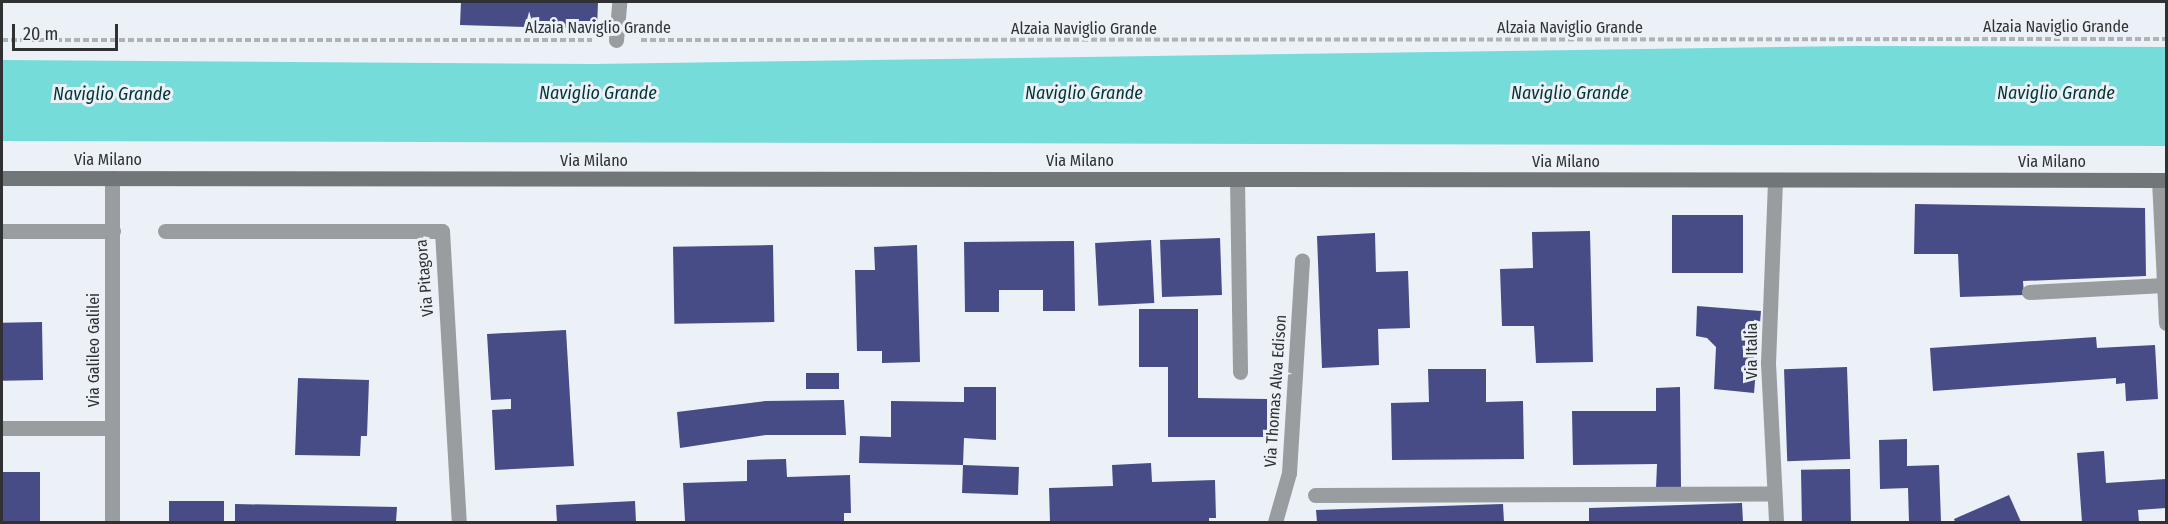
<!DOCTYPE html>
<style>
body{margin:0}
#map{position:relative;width:2168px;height:524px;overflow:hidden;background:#ebf1f7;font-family:"Fira Sans Condensed",sans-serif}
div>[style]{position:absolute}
.water>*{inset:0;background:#75dcd9}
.building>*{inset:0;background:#474b86;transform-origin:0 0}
.path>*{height:4px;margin-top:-2px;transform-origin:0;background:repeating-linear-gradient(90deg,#aeb3b8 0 6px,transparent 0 9px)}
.lane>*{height:15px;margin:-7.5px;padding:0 7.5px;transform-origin:7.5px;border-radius:7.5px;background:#9a9d9f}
.street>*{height:15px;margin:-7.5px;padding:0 7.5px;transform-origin:7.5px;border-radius:7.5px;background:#9a9d9f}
.secondary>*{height:15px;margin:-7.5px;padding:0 7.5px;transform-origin:7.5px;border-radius:7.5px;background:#717678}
span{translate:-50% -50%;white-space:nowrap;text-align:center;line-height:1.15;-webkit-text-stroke:6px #ebf1f7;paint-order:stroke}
.street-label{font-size:16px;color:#2f3133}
.water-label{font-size:18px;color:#003433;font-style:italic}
.frame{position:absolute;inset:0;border:3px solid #2f3133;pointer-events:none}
.scale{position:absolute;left:12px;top:24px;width:106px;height:27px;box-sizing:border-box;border:3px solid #2f3133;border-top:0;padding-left:8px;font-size:18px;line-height:21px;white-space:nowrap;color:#2f3133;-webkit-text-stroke:4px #ebf1f7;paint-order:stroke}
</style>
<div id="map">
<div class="water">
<i style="clip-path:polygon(1854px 46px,2166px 47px,2166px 146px,2px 141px,2px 60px,594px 64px)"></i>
</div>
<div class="building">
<i style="clip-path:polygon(461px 2px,598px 2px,597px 29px,460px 25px)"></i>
<i style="clip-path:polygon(1915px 204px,2145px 208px,2146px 276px,2023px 281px,2024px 295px,1960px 297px,1958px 254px,1914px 254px)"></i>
<i style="left:1672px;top:215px;width:71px;height:58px"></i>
<i style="clip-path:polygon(1590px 231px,1593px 362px,1536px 363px,1534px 326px,1502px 326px,1500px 269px,1533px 268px,1532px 232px)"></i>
<i style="clip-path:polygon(1375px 233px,1376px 272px,1408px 271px,1410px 328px,1378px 329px,1379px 365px,1322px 368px,1317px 236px)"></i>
<i style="left:1220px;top:238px;width:57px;height:60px;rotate:88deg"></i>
<i style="left:1151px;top:240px;width:63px;height:56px;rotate:87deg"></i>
<i style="clip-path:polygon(1074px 241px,1075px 311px,1043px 311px,1043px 290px,999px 290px,999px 312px,965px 312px,964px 242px)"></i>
<i style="left:773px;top:245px;width:77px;height:100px;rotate:89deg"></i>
<i style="clip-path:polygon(917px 245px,920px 362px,882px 363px,882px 351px,857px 351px,855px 270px,875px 270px,874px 247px)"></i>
<i style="clip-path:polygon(1697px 306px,1761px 311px,1754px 393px,1714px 389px,1716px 347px,1707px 338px,1696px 336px)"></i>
<i style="clip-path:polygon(1139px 309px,1198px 309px,1198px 398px,1267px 399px,1267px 437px,1168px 437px,1168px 367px,1139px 367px)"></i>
<i style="left:42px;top:322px;width:58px;height:40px;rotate:89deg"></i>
<i style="clip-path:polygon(566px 330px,574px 466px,495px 470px,492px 410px,511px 409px,511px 399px,491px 400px,487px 334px)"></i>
<i style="clip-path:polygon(2096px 337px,2097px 348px,2155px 345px,2158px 399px,2126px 401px,2125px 383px,2116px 384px,2116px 378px,1933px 391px,1930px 348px)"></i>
<i style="left:1847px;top:367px;width:92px;height:63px;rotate:88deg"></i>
<i style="clip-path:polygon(1428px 369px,1486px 369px,1486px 402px,1523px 401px,1524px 459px,1392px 460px,1391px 403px,1429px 402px)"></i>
<i style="left:839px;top:373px;width:16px;height:33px;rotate:90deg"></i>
<i style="clip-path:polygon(298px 378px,369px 380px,367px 436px,361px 436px,360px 456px,295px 455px)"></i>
<i style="clip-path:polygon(964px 387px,996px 387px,996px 440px,964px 438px,963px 465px,859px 463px,860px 436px,891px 437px,891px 401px,964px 402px)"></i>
<i style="clip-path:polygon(1680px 387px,1681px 488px,1656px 488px,1657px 464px,1573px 465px,1572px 411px,1656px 411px,1656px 388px)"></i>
<i style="clip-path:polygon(844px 400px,846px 435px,766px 435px,680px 448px,677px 412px,765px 401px)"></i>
<i style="clip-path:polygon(1907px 439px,1907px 466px,1939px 465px,1941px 522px,1909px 522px,1908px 488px,1880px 489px,1879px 440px)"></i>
<i style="clip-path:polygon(2104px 451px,2106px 483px,2166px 479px,2166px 508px,2138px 510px,2139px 522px,2082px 522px,2077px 453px)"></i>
<i style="clip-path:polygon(786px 459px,787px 477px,850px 475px,851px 513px,844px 513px,844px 522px,685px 521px,683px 483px,747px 481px,747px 460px)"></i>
<i style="clip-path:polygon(1151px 463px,1152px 482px,1215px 480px,1216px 518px,1209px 518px,1209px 522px,1050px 522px,1049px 488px,1113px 486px,1112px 465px)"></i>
<i style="left:963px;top:465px;width:56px;height:28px;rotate:2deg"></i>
<i style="left:1850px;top:469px;width:53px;height:49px;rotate:89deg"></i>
<i style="left:2px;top:472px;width:38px;height:50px"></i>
<i style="clip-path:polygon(2009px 495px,2021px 522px,1955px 522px,1954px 519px)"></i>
<i style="left:169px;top:501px;width:55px;height:21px"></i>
<i style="clip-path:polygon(635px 501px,636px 522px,557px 522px,556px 505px)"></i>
<i style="clip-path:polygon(1742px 503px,1743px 522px,1589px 522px,1589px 508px)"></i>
<i style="clip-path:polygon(235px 504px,397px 507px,396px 522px,235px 522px)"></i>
<i style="clip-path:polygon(1503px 504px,1504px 522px,1317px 522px,1316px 510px)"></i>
</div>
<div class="path">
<i style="left:2px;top:40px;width:590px"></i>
<i style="left:641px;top:40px;width:1525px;rotate:-0.04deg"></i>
</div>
<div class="lane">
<i style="left:616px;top:40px;width:38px;rotate:-85deg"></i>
<i style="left:1237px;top:179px;width:193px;rotate:89.1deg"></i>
<i style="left:2159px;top:180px;width:143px;rotate:87.2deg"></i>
<i style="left:2029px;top:292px;width:135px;rotate:-3deg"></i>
<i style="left:2px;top:428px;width:110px"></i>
<i style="left:1315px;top:495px;width:459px;rotate:-0.2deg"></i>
</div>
<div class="street">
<i style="left:112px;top:178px;width:344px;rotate:90deg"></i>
<i style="left:1775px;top:181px;width:182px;rotate:92.2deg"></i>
<i style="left:1768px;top:363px;width:159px;rotate:87.1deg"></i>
<i style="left:2px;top:231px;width:111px"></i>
<i style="left:165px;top:231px;width:277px"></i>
<i style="left:442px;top:231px;width:291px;rotate:86.7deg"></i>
<i style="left:1275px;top:522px;width:51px;rotate:-74.1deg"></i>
<i style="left:1289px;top:473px;width:213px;rotate:-86.5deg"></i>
</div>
<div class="secondary">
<i style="left:2px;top:178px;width:2164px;rotate:0.05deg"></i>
</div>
<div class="street-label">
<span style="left:2056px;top:27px">Alzaia Naviglio Grande</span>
<span style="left:598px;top:28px">Alzaia Naviglio Grande</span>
<span style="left:1570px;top:28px">Alzaia Naviglio Grande</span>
<span style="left:1084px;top:29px">Alzaia Naviglio Grande</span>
<span style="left:108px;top:160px">Via Milano</span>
<span style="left:594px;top:161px">Via Milano</span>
<span style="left:1080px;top:161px">Via Milano</span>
<span style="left:1566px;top:162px">Via Milano</span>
<span style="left:2052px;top:162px">Via Milano</span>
<span style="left:425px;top:278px;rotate:-95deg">Via Pitagora</span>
<span style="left:94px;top:350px;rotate:-90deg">Via Galileo Galilei</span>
<span style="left:1752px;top:351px;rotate:-90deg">Via Italia</span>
<span style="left:1276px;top:391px;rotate:-86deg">Via Thomas Alva Edison</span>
</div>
<div class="water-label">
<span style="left:598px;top:93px">Naviglio Grande</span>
<span style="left:1084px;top:93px">Naviglio Grande</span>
<span style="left:1570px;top:93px">Naviglio Grande</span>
<span style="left:2056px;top:93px">Naviglio Grande</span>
<span style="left:112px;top:94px">Naviglio Grande</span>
</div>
<div class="frame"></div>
<div class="scale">20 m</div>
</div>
